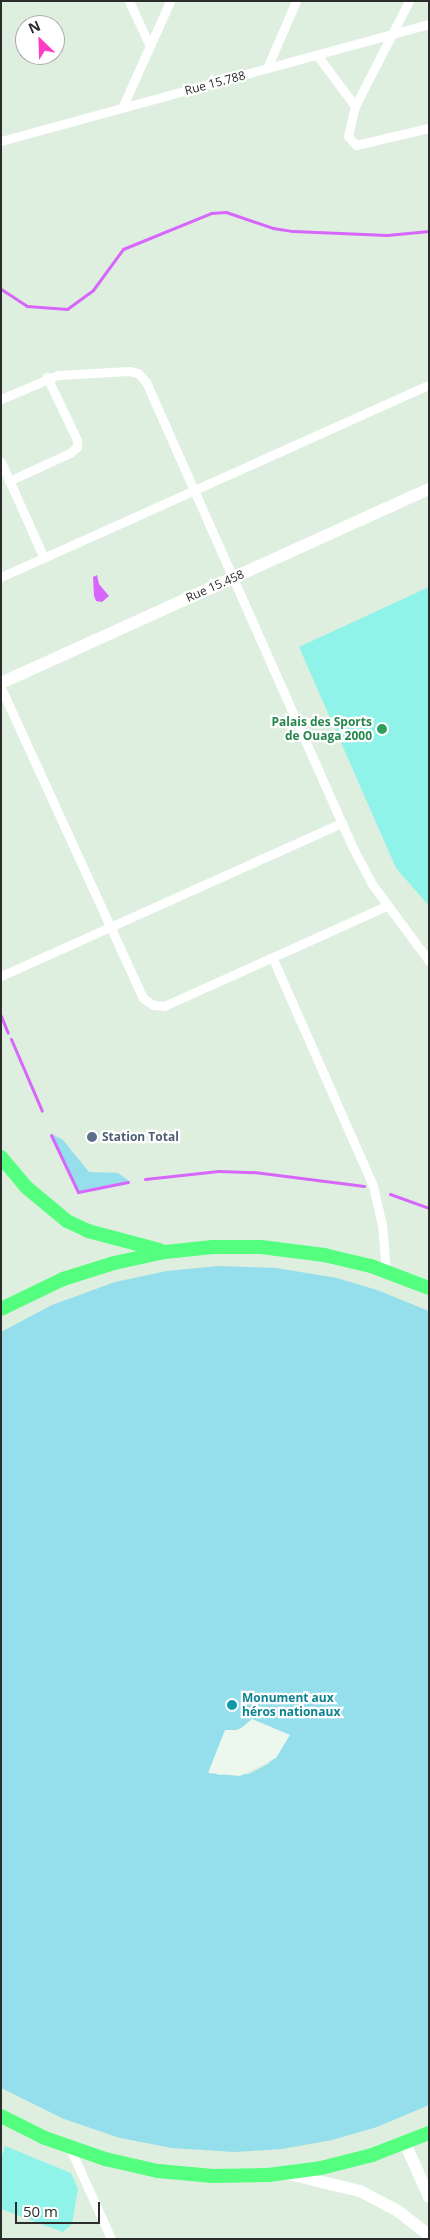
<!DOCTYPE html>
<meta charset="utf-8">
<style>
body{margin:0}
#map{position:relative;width:430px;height:2240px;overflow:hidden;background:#deefdf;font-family:"Open Sans",sans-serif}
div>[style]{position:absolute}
.green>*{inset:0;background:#95deeb}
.pitch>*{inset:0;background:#90f3ea}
.plaza>*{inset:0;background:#ecf7ed}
.water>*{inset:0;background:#d767fa}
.stream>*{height:3px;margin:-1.5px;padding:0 1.5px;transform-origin:1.5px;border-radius:1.5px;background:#d767fa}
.street>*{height:9px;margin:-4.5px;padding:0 4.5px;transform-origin:4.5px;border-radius:4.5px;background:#fff}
.secondary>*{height:12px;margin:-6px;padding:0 6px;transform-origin:6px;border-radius:6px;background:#fff}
.primary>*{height:14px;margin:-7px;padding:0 7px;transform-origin:7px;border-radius:7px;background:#54fe7f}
.dots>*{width:14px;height:14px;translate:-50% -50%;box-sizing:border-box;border:2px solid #fff;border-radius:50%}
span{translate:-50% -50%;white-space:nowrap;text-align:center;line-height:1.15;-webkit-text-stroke:4.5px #fff;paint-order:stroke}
.street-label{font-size:12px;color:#2c2c2c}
.leisure-label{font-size:12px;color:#27864d;font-weight:700}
.right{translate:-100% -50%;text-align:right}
.service-label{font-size:12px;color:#4e5e75;font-weight:700}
.left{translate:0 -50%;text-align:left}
.culture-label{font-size:12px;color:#0d838f;font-weight:700}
.frame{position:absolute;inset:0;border:2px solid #2c2c2c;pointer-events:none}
.north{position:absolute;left:15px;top:15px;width:50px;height:50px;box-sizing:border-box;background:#fff;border:1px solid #ababab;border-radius:50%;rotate:336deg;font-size:14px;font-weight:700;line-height:20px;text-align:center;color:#2c2c2c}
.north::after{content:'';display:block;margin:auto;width:18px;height:22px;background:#ff3bc4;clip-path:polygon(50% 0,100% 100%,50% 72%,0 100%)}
.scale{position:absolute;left:15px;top:2202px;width:85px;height:22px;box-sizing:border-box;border:2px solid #2c2c2c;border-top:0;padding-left:6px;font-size:15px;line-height:18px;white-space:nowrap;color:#2c2c2c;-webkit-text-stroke:4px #fff;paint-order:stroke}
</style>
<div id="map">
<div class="green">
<i style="clip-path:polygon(52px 1134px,63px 1140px,89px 1172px,118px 1173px,129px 1181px,79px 1191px)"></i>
<i style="clip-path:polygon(evenodd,219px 1266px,276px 1268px,337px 1278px,377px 1290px,429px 1311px,429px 2105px,377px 2127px,332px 2140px,282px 2149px,234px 2152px,172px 2148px,120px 2138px,64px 2119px,1px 2088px,1px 1332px,52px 1305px,115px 1282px,167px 1271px,219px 1266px,252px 1719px,281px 1750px,268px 1764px,249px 1774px,217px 1775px,231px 1732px,246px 1726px,252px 1719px)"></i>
</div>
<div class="pitch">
<i style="clip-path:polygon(429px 587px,429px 906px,396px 868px,299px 647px)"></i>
<i style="clip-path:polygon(5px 2146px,71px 2173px,78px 2189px,72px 2224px,63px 2232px,1px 2209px,1px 2159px)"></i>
</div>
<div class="plaza">
<i style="clip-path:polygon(252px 1719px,290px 1735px,276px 1758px,240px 1776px,208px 1773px,225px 1730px,239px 1730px)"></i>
</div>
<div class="water">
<i style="clip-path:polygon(97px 575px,99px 584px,109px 596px,102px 602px,96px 601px,94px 596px,93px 577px)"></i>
</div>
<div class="stream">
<i style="left:1px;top:289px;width:31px;rotate:33deg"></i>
<i style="left:27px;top:306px;width:40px;rotate:4.3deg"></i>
<i style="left:67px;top:309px;width:32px;rotate:-36deg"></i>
<i style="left:93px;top:290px;width:51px;rotate:-53.8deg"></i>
<i style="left:123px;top:249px;width:95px;rotate:-22.2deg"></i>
<i style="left:211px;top:213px;width:15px;rotate:-4deg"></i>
<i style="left:226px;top:212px;width:50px;rotate:18.8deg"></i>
<i style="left:273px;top:228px;width:20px;rotate:9deg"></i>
<i style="left:293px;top:231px;width:94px;rotate:2.4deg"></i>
<i style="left:387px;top:235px;width:42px;rotate:-5.4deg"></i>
<i style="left:1px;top:1016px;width:18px;rotate:68deg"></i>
<i style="left:11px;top:1039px;width:78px;rotate:66.7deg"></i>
<i style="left:51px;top:1135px;width:63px;rotate:64.7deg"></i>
<i style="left:78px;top:1192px;width:51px;rotate:-11.3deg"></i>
<i style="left:145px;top:1179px;width:74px;rotate:-6.2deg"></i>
<i style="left:219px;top:1171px;width:35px;rotate:2deg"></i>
<i style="left:254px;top:1172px;width:111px;rotate:7.3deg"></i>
<i style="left:390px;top:1194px;width:41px;rotate:19.7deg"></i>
<i style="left:348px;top:2239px;width:26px"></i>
</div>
<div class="street">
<i style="left:129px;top:1px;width:47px;rotate:65.1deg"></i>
<i style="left:409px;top:1px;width:118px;rotate:117.2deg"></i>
<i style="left:355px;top:106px;width:31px;rotate:103deg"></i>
<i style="left:348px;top:136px;width:12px;rotate:48deg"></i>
<i style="left:356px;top:145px;width:75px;rotate:-13.1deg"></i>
<i style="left:317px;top:55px;width:64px;rotate:53.3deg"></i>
<i style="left:267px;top:68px;width:73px;rotate:-66.6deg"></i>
<i style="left:122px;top:108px;width:117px;rotate:-65.8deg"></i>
<i style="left:1px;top:141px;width:444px;rotate:-15.3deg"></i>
<i style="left:1px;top:399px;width:62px;rotate:-22.8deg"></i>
<i style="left:58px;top:375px;width:71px;rotate:-3.2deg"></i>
<i style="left:129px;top:371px;width:9px;rotate:13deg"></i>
<i style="left:138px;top:373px;width:12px;rotate:48deg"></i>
<i style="left:146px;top:382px;width:508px;rotate:66.06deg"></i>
<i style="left:352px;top:846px;width:43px;rotate:62.2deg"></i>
<i style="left:372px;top:884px;width:96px;rotate:53.5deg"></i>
<i style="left:1px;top:462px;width:105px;rotate:65.9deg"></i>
<i style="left:9px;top:481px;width:67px;rotate:-24.7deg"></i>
<i style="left:70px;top:453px;width:9px;rotate:-41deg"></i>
<i style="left:77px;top:447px;width:7px;rotate:-90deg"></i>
<i style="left:77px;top:440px;width:70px;rotate:-115.5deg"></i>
<i style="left:1px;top:577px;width:469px;rotate:-24.2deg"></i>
<i style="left:1px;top:688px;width:341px;rotate:65.4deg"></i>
<i style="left:143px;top:998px;width:12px;rotate:35deg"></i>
<i style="left:153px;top:1005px;width:11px;rotate:5deg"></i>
<i style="left:164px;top:1006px;width:244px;rotate:-24.2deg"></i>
<i style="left:273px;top:959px;width:248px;rotate:66.2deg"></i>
<i style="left:373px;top:1186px;width:39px;rotate:77deg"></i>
<i style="left:382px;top:1224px;width:47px;rotate:85.1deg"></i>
<i style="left:1px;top:976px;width:374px;rotate:-24.2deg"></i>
<i style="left:70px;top:2148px;width:100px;rotate:65.7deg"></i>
</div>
<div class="secondary">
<i style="left:1px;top:683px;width:470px;rotate:-24.4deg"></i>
<i style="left:405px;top:2143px;width:59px;rotate:66deg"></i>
<i style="left:289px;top:2174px;width:73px;rotate:13.5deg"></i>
<i style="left:360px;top:2191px;width:43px;rotate:27.8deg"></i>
<i style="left:398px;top:2211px;width:39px;rotate:38deg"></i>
</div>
<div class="primary">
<i style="left:1px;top:1157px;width:39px;rotate:50deg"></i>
<i style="left:26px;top:1187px;width:53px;rotate:39.7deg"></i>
<i style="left:67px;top:1221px;width:23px;rotate:25deg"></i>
<i style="left:88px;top:1231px;width:74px;rotate:14.8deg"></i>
<i style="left:1px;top:1309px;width:69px;rotate:-25.8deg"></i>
<i style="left:63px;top:1279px;width:53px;rotate:-17.4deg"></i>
<i style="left:114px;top:1263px;width:52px;rotate:-12.2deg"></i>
<i style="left:165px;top:1252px;width:48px;rotate:-5.9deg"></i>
<i style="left:213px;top:1247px;width:48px"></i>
<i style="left:261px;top:1247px;width:64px;rotate:7.2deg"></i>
<i style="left:324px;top:1255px;width:48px;rotate:13.2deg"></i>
<i style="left:371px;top:1266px;width:62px;rotate:20.8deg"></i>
<i style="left:1px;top:2116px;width:49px;rotate:26.6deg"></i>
<i style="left:45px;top:2138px;width:64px;rotate:19.3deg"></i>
<i style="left:105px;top:2159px;width:54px;rotate:12.8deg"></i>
<i style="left:158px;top:2171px;width:55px;rotate:5.2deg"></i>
<i style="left:213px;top:2176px;width:55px;rotate:-1deg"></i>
<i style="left:268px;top:2175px;width:53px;rotate:-7.5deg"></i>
<i style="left:321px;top:2168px;width:53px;rotate:-14.3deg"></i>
<i style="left:372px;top:2155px;width:61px;rotate:-21.1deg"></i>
</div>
<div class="dots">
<i style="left:382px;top:729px;background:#2e9e5b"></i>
<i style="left:92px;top:1137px;background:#5c6f8a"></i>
<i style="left:232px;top:1705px;background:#0f9aa8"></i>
</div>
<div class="street-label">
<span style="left:215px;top:83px;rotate:-15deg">Rue 15.788</span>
<span style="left:215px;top:586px;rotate:-24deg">Rue 15.458</span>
</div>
<div class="leisure-label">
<span class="right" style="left:372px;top:729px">Palais des Sports<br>de Ouaga 2000</span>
</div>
<div class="service-label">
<span class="left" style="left:102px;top:1137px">Station Total</span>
</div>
<div class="culture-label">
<span class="left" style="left:242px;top:1705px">Monument aux<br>héros nationaux</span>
</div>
<div class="frame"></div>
<div class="north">N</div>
<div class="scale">50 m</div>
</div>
